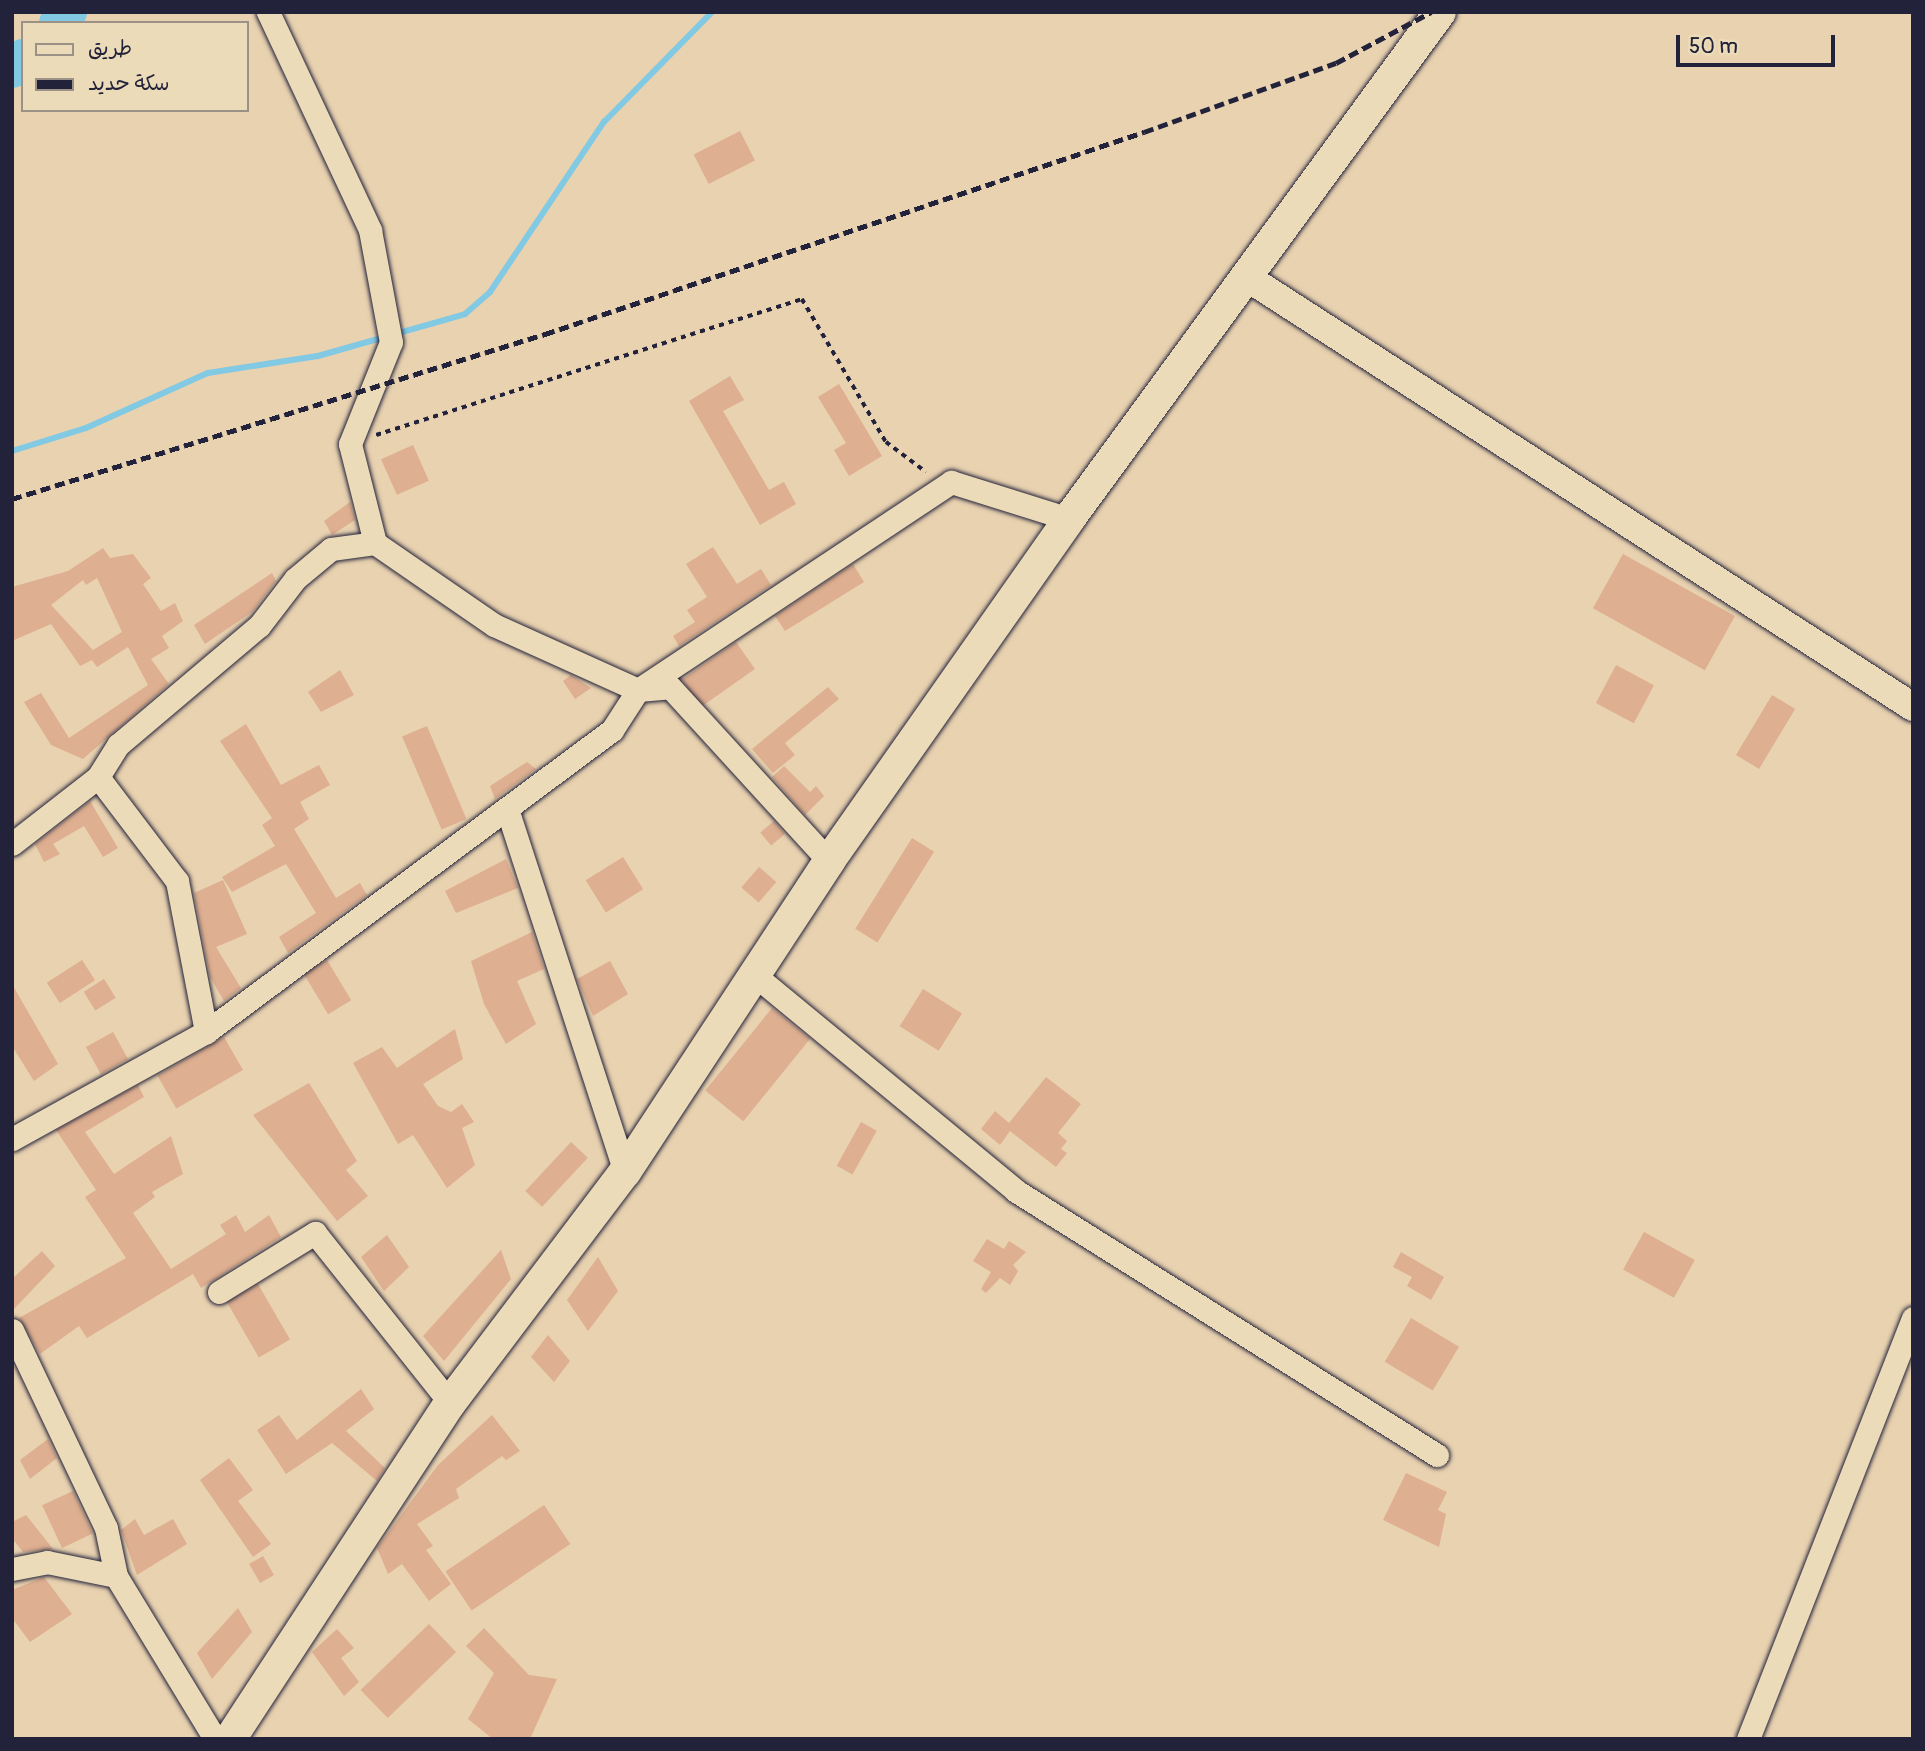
<!DOCTYPE html>
<meta charset="utf-8">
<style>
body{margin:0}
#map{position:relative;width:1925px;height:1751px;overflow:hidden;background:#e9d2b0;font-family:Pangolin,"Playpen Sans Arabic",sans-serif}
div>[style]{position:absolute}
.stream>*{height:6px;margin:-3px;padding:0 3px;transform-origin:3px;border-radius:3px;background:#82c9e3}
.river>*{height:38px;margin:-19px;padding:0 19px;transform-origin:19px;border-radius:19px;background:#82c9e3}
.building>*{inset:0;background:#deaf90;transform-origin:0 0}
.path>*{height:3.5px;margin-top:-1.75px;transform-origin:0;background:repeating-linear-gradient(90deg,#22223b 0 5px,transparent 0 10px)}
.roads{filter:drop-shadow(0 0 2px #22223b) drop-shadow(0 0 2px #22223b)}
.minor>*{height:23px;margin:-11.5px;padding:0 11.5px;transform-origin:11.5px;border-radius:11.5px;background:#ecdbb8}
.tertiary>*{height:28px;margin:-14px;padding:0 14px;transform-origin:14px;border-radius:14px;background:#ecdbb8}
.secondary>*{height:32px;margin:-16px;padding:0 16px;transform-origin:16px;border-radius:16px;background:#ecdbb8}
.rail>*{height:5px;margin-top:-2.5px;transform-origin:0;background:repeating-linear-gradient(90deg,#22223b 0 10px,transparent 0 15px)}
span{translate:-50% -50%;white-space:nowrap;text-align:center;line-height:1.15;-webkit-text-stroke:5px #ecdbb8;paint-order:stroke}
.frame{position:absolute;inset:0;border:14px solid #22223b;pointer-events:none}
.legend{position:absolute;left:21px;top:21px;width:228px;height:91px;box-sizing:border-box;background:#ecdbb8;border:2px solid #9b9186;margin:0;padding:9px 12px;list-style:none;font-size:21px;color:#22223b}
.legend li{display:flex;align-items:center;gap:14px;height:35px}
.legend b{width:35px;border:2px solid #9b9186}
.scale{position:absolute;left:1676px;top:35px;width:159px;height:32px;box-sizing:border-box;border:4px solid #22223b;border-top:0;padding-left:9px;font-size:21px;line-height:24px;white-space:nowrap;color:#22223b;-webkit-text-stroke:5px #ecdbb8;paint-order:stroke}
</style>
<div id="map">
<div class="stream">
<i style="left:12px;top:451px;width:77px;rotate:-17.3deg"></i>
<i style="left:86px;top:428px;width:134px;rotate:-24.3deg"></i>
<i style="left:208px;top:373px;width:111px;rotate:-8.8deg"></i>
<i style="left:318px;top:356px;width:153px;rotate:-15.9deg"></i>
<i style="left:465px;top:314px;width:33px;rotate:-41deg"></i>
<i style="left:490px;top:292px;width:205px;rotate:-56.2deg"></i>
<i style="left:604px;top:122px;width:154px;rotate:-45.5deg"></i>
</div>
<div class="river">
<i style="left:58px;top:23px;width:15px;rotate:-48deg"></i>
<i style="left:12px;top:69px;width:16px;rotate:-45deg"></i>
</div>
<div class="building">
<i style="left:740px;top:131px;width:33px;height:52px;rotate:63deg"></i>
<i style="clip-path:polygon(730px 376px,744px 400px,723px 411px,769px 490px,784px 482px,796px 504px,760px 525px,689px 401px)"></i>
<i style="clip-path:polygon(839px 384px,882px 456px,849px 476px,834px 450px,846px 443px,818px 397px)"></i>
<i style="left:413px;top:445px;width:39px;height:35px;rotate:66deg"></i>
<i style="clip-path:polygon(350px 502px,355px 520px,332px 535px,324px 521px)"></i>
<i style="clip-path:polygon(713px 547px,737px 584px,761px 569px,771px 585px,679px 646px,673px 636px,695px 622px,687px 610px,707px 597px,686px 564px)"></i>
<i style="clip-path:polygon(evenodd,103px 548px,110px 558px,133px 554px,151px 578px,143px 584px,161px 611px,175px 603px,183px 621px,162px 636px,169px 648px,151px 659px,169px 684px,83px 759px,51px 745px,24px 702px,41px 693px,69px 738px,148px 685px,128px 647px,97px 667px,92px 660px,80px 666px,51px 624px,12px 641px,12px 587px,68px 571px,103px 548px,97px 578px,122px 632px,93px 650px,51px 605px,83px 580px,86px 585px,97px 578px)"></i>
<i style="left:1623px;top:554px;width:128px;height:62px;rotate:29deg"></i>
<i style="clip-path:polygon(853px 564px,864px 582px,785px 631px,775px 616px)"></i>
<i style="clip-path:polygon(272px 573px,276px 581px,252px 612px,205px 644px,194px 625px)"></i>
<i style="left:736px;top:642px;width:33px;height:66px;rotate:55deg"></i>
<i style="left:1616px;top:665px;width:43px;height:43px;rotate:28deg"></i>
<i style="clip-path:polygon(340px 670px,354px 695px,321px 712px,308px 692px)"></i>
<i style="clip-path:polygon(571px 675px,591px 688px,575px 699px,563px 681px)"></i>
<i style="clip-path:polygon(828px 687px,839px 699px,785px 743px,795px 755px,773px 773px,752px 749px)"></i>
<i style="left:1772px;top:695px;width:27px;height:70px;rotate:31deg"></i>
<i style="clip-path:polygon(246px 724px,281px 785px,319px 765px,330px 785px,300px 802px,309px 819px,294px 829px,336px 898px,360px 883px,367px 895px,288px 953px,279px 937px,316px 913px,286px 864px,232px 892px,222px 877px,275px 846px,262px 825px,272px 818px,220px 741px)"></i>
<i style="left:427px;top:726px;width:101px;height:27px;rotate:67deg"></i>
<i style="clip-path:polygon(527px 762px,536px 769px,495px 799px,490px 786px)"></i>
<i style="clip-path:polygon(784px 766px,810px 792px,816px 786px,824px 796px,805px 815px,772px 777px)"></i>
<i style="clip-path:polygon(90px 801px,118px 848px,103px 857px,84px 826px,53px 844px,60px 854px,44px 862px,35px 844px)"></i>
<i style="left:774px;top:821px;width:17px;height:18px;rotate:50deg"></i>
<i style="left:912px;top:838px;width:26px;height:107px;rotate:32deg"></i>
<i style="left:623px;top:857px;width:38px;height:44px;rotate:58deg"></i>
<i style="clip-path:polygon(506px 859px,518px 888px,456px 913px,445px 891px)"></i>
<i style="left:759px;top:867px;width:23px;height:27px;rotate:41deg"></i>
<i style="clip-path:polygon(223px 880px,247px 934px,216px 947px,241px 988px,224px 1001px,210px 977px,194px 893px)"></i>
<i style="clip-path:polygon(532px 932px,544px 969px,517px 981px,536px 1024px,506px 1044px,484px 1004px,471px 961px)"></i>
<i style="left:82px;top:960px;width:24px;height:42px;rotate:57deg"></i>
<i style="left:327px;top:960px;width:47px;height:27px;rotate:59deg"></i>
<i style="clip-path:polygon(610px 961px,628px 994px,593px 1016px,577px 979px)"></i>
<i style="left:104px;top:979px;width:22px;height:24px;rotate:58deg"></i>
<i style="clip-path:polygon(12px 984px,58px 1064px,34px 1081px,12px 1046px)"></i>
<i style="left:923px;top:989px;width:46px;height:44px;rotate:32deg"></i>
<i style="left:772px;top:1008px;width:49px;height:106px;rotate:39deg"></i>
<i style="clip-path:polygon(455px 1029px,463px 1059px,423px 1084px,438px 1106px,451px 1112px,462px 1104px,474px 1122px,462px 1128px,475px 1165px,447px 1188px,413px 1135px,398px 1144px,353px 1063px,382px 1047px,397px 1068px)"></i>
<i style="left:113px;top:1032px;width:31px;height:31px;rotate:61deg"></i>
<i style="left:224px;top:1037px;width:38px;height:77px;rotate:60deg"></i>
<i style="clip-path:polygon(1046px 1077px,1081px 1104px,1058px 1133px,1067px 1141px,1061px 1149px,1067px 1153px,1056px 1167px,1010px 1131px,1000px 1145px,981px 1129px,995px 1111px,1009px 1123px)"></i>
<i style="clip-path:polygon(309px 1083px,357px 1161px,346px 1170px,368px 1196px,337px 1221px,253px 1115px)"></i>
<i style="clip-path:polygon(138px 1085px,144px 1097px,85px 1132px,114px 1174px,171px 1136px,183px 1174px,152px 1192px,155px 1197px,133px 1213px,171px 1269px,226px 1234px,220px 1225px,236px 1215px,245px 1232px,269px 1215px,281px 1237px,201px 1288px,193px 1274px,87px 1338px,79px 1326px,40px 1354px,19px 1318px,126px 1258px,85px 1197px,96px 1190px,56px 1130px)"></i>
<i style="left:861px;top:1122px;width:18px;height:50px;rotate:29deg"></i>
<i style="left:571px;top:1142px;width:23px;height:67px;rotate:43deg"></i>
<i style="left:1644px;top:1232px;width:58px;height:43px;rotate:29deg"></i>
<i style="clip-path:polygon(387px 1235px,409px 1267px,384px 1291px,361px 1257px)"></i>
<i style="clip-path:polygon(987px 1239px,1004px 1249px,1009px 1241px,1026px 1252px,1013px 1265px,1018px 1271px,1010px 1285px,1000px 1278px,986px 1293px,981px 1289px,991px 1272px,973px 1261px)"></i>
<i style="clip-path:polygon(501px 1250px,511px 1279px,444px 1361px,423px 1336px)"></i>
<i style="clip-path:polygon(42px 1251px,55px 1266px,12px 1311px,12px 1279px)"></i>
<i style="clip-path:polygon(1401px 1252px,1444px 1277px,1431px 1300px,1407px 1286px,1412px 1277px,1393px 1267px)"></i>
<i style="clip-path:polygon(598px 1257px,618px 1291px,588px 1331px,567px 1300px)"></i>
<i style="left:258px;top:1284px;width:64px;height:36px;rotate:60deg"></i>
<i style="left:1411px;top:1318px;width:56px;height:51px;rotate:31deg"></i>
<i style="clip-path:polygon(548px 1335px,570px 1361px,554px 1382px,531px 1357px)"></i>
<i style="clip-path:polygon(361px 1389px,374px 1409px,346px 1431px,385px 1468px,377px 1481px,332px 1443px,286px 1474px,257px 1430px,279px 1415px,297px 1440px)"></i>
<i style="clip-path:polygon(492px 1415px,520px 1451px,506px 1460px,502px 1456px,456px 1489px,459px 1498px,417px 1524px,433px 1546px,426px 1550px,451px 1584px,429px 1601px,402px 1564px,388px 1574px,377px 1548px,438px 1465px)"></i>
<i style="clip-path:polygon(48px 1439px,57px 1458px,30px 1479px,20px 1460px)"></i>
<i style="clip-path:polygon(229px 1458px,253px 1490px,238px 1501px,271px 1544px,253px 1557px,200px 1480px)"></i>
<i style="clip-path:polygon(1406px 1473px,1447px 1492px,1438px 1510px,1446px 1514px,1439px 1547px,1383px 1520px)"></i>
<i style="left:73px;top:1491px;width:47px;height:34px;rotate:65deg"></i>
<i style="left:544px;top:1505px;width:47px;height:119px;rotate:56deg"></i>
<i style="clip-path:polygon(26px 1515px,53px 1549px,23px 1552px,12px 1538px,12px 1522px)"></i>
<i style="clip-path:polygon(135px 1519px,144px 1535px,173px 1519px,187px 1544px,137px 1575px,121px 1530px)"></i>
<i style="left:263px;top:1556px;width:22px;height:16px;rotate:60deg"></i>
<i style="clip-path:polygon(44px 1577px,72px 1614px,30px 1642px,12px 1618px,12px 1590px)"></i>
<i style="clip-path:polygon(238px 1608px,252px 1632px,212px 1679px,197px 1653px)"></i>
<i style="left:429px;top:1624px;width:39px;height:95px;rotate:46deg"></i>
<i style="clip-path:polygon(484px 1628px,529px 1675px,557px 1679px,530px 1739px,493px 1739px,468px 1719px,494px 1673px,466px 1646px)"></i>
<i style="clip-path:polygon(337px 1629px,354px 1648px,341px 1658px,359px 1682px,344px 1696px,312px 1652px)"></i>
</div>
<div class="path">
<i style="left:376px;top:435px;width:447px;rotate:-17.7deg"></i>
<i style="left:802px;top:299px;width:166px;rotate:59.6deg"></i>
<i style="left:886px;top:442px;width:50px;rotate:36.9deg"></i>
</div>
<div class="roads">
<div class="minor">
<i style="left:268px;top:12px;width:241px;rotate:64.9deg"></i>
<i style="left:370px;top:230px;width:114px;rotate:79.4deg"></i>
<i style="left:391px;top:342px;width:110px;rotate:111.9deg"></i>
<i style="left:350px;top:444px;width:102px;rotate:75.8deg"></i>
<i style="left:98px;top:777px;width:131px;rotate:52.8deg"></i>
<i style="left:177px;top:881px;width:154px;rotate:79.1deg"></i>
<i style="left:508px;top:812px;width:379px;rotate:72deg"></i>
<i style="left:12px;top:844px;width:109px;rotate:-37.9deg"></i>
<i style="left:98px;top:777px;width:38px;rotate:-58deg"></i>
<i style="left:118px;top:745px;width:185px;rotate:-40.2deg"></i>
<i style="left:259px;top:626px;width:59px;rotate:-52.5deg"></i>
<i style="left:295px;top:579px;width:47px;rotate:-39.8deg"></i>
<i style="left:331px;top:549px;width:44px;rotate:-7.8deg"></i>
<i style="left:375px;top:543px;width:145px;rotate:34.6deg"></i>
<i style="left:494px;top:625px;width:158px;rotate:24.3deg"></i>
<i style="left:638px;top:690px;width:32px;rotate:-5deg"></i>
<i style="left:670px;top:687px;width:236px;rotate:47.6deg"></i>
<i style="left:752px;top:973px;width:342px;rotate:39.5deg"></i>
<i style="left:1016px;top:1191px;width:497px;rotate:32.1deg"></i>
<i style="left:12px;top:1139px;width:222px;rotate:-28.9deg"></i>
<i style="left:206px;top:1032px;width:506px;rotate:-36.64deg"></i>
<i style="left:612px;top:730px;width:48px;rotate:-57deg"></i>
<i style="left:638px;top:690px;width:376px;rotate:-33.6deg"></i>
<i style="left:951px;top:482px;width:124px;rotate:17.4deg"></i>
<i style="left:219px;top:1292px;width:113px;rotate:-31.6deg"></i>
<i style="left:315px;top:1233px;width:217px;rotate:51.5deg"></i>
<i style="left:12px;top:1330px;width:219px;rotate:64.6deg"></i>
<i style="left:106px;top:1528px;width:49px;rotate:78.2deg"></i>
<i style="left:116px;top:1576px;width:191px;rotate:58.7deg"></i>
<i style="left:12px;top:1569px;width:36px;rotate:-11deg"></i>
<i style="left:47px;top:1562px;width:70px;rotate:11.5deg"></i>
<i style="left:1748px;top:1739px;width:452px;rotate:-68.6deg"></i>
</div>
<div class="tertiary">
<i style="left:1245px;top:276px;width:795px;rotate:32.83deg"></i>
</div>
<div class="secondary">
<i style="left:230px;top:1739px;width:402px;rotate:-56.8deg"></i>
<i style="left:450px;top:1403px;width:290px;rotate:-52.9deg"></i>
<i style="left:625px;top:1172px;width:372px;rotate:-56.7deg"></i>
<i style="left:829px;top:861px;width:418px;rotate:-54.9deg"></i>
<i style="left:1069px;top:519px;width:628px;rotate:-53.8deg"></i>
</div>
</div>
<div class="rail">
<i style="left:12px;top:499px;width:558px;rotate:-17.2deg"></i>
<i style="left:545px;top:334px;width:632px;rotate:-18.64deg"></i>
<i style="left:1144px;top:132px;width:204px;rotate:-19.8deg"></i>
<i style="left:1336px;top:63px;width:108px;rotate:-28.2deg"></i>
</div>
<div class="frame"></div>
<ul class="legend">
<li><b style="height:9px;background:#ecdbb8"></b>طريق</li>
<li><b style="height:9px;background:#22223b"></b>سكة حديد</li>
</ul>
<div class="scale">50 m</div>
</div>
